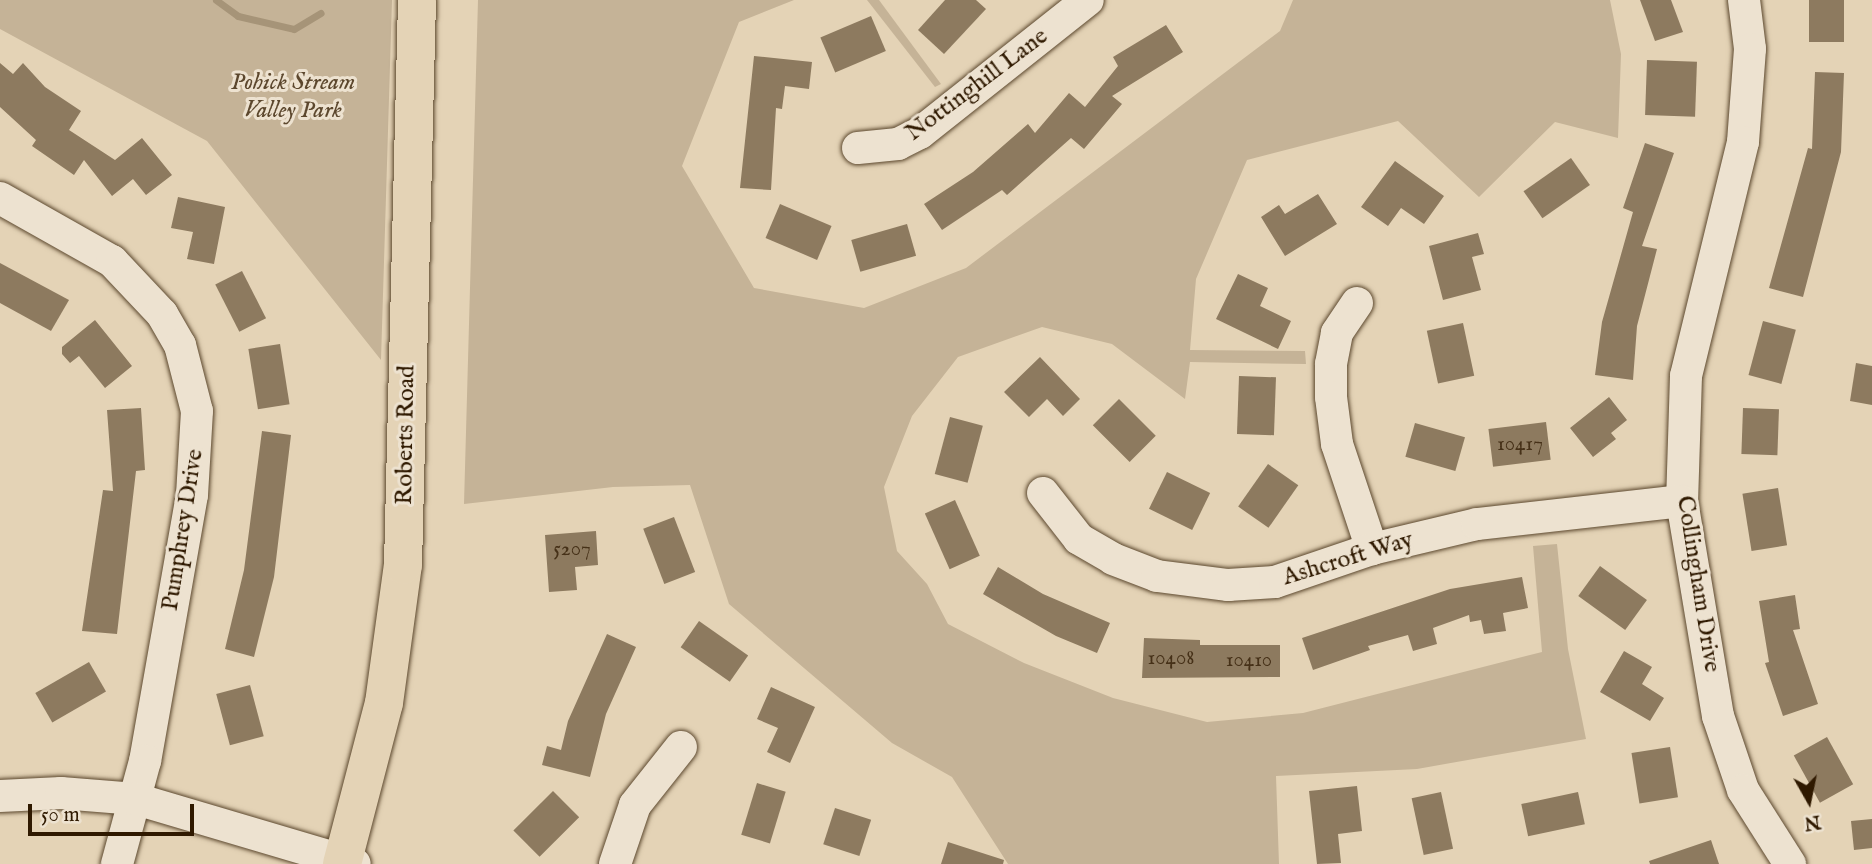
<!DOCTYPE html>
<style>
body{margin:0}
#map{position:relative;width:1872px;height:864px;overflow:hidden;background:#e4d3b6;font-family:"IM FELL English",serif}
div>[style]{position:absolute}
.green>*{inset:0;background:#c5b397}
.stream>*{height:7px;margin:-3.5px;padding:0 3.5px;transform-origin:3.5px;border-radius:3.5px;background:#a69478}
.building>*{inset:0;background:#8d7a5f;transform-origin:0 0}
.roads{filter:drop-shadow(0 0 2px #5c482e) drop-shadow(0 0 2px #5c482e)}
.minor>*{height:32px;margin:-16px;padding:0 16px;transform-origin:16px;border-radius:16px;background:#ede2d0}
.major>*{height:38px;margin:-19px;padding:0 19px;transform-origin:19px;border-radius:19px;background:#e4d3b6}
span{translate:-50% -50%;white-space:nowrap;text-align:center;line-height:1.15;-webkit-text-stroke:6px #ede2d0;paint-order:stroke}
.number-label{font-size:21px;color:#463118}
.number-label span{-webkit-text-stroke-width:0}
.park-label{font-size:24px;color:#5c472d;font-style:italic}
.street-label{font-size:24px;color:#2f1900}
.north{position:absolute;left:1774px;top:766px;width:70px;height:70px;-webkit-text-stroke:5px #ede2d0;paint-order:stroke;rotate:171deg;font-size:19px;font-weight:700;line-height:28px;text-align:center;color:#2f1900}
.north::after{content:'';display:block;margin:auto;width:24px;height:32px;background:#2f1900;clip-path:polygon(50% 0,100% 100%,50% 72%,0 100%)}
.scale{position:absolute;left:28px;top:804px;width:166px;height:32px;box-sizing:border-box;border:4px solid #2f1900;border-top:0;padding-left:9px;font-size:21px;line-height:24px;white-space:nowrap;color:#2f1900;-webkit-text-stroke:5px #ede2d0;paint-order:stroke}
</style>
<div id="map">
<div class="green">
<i style="clip-path:polygon(0 0,392px 0,381px 360px,207px 141px,0 29px)"></i>
<i style="clip-path:polygon(478px 0,794px 0,739px 22px,682px 166px,754px 288px,864px 308px,966px 268px,1280px 31px,1293px 0,1610px 0,1621px 54px,1618px 138px,1555px 122px,1479px 197px,1398px 121px,1247px 160px,1196px 279px,1190px 350px,1305px 351px,1306px 364px,1190px 362px,1185px 399px,1112px 344px,1042px 327px,958px 357px,912px 416px,884px 487px,897px 551px,927px 584px,948px 624px,1024px 663px,1113px 698px,1207px 722px,1303px 713px,1542px 652px,1533px 546px,1557px 544px,1568px 649px,1586px 739px,1417px 769px,1276px 776px,1279px 864px,1008px 864px,952px 777px,892px 743px,729px 604px,690px 485px,613px 487px,464px 504px)"></i>
<i style="clip-path:polygon(867px 0,879px 0,941px 84px,935px 87px)"></i>
</div>
<div class="stream">
<i style="left:216px;top:0;width:27px;rotate:36deg"></i>
<i style="left:238px;top:16px;width:57px;rotate:13.1deg"></i>
<i style="left:294px;top:29px;width:31px;rotate:-31deg"></i>
</div>
<div class="building">
<i style="clip-path:polygon(945px 0,976px 0,986px 9px,944px 54px,918px 30px)"></i>
<i style="clip-path:polygon(1640px 0,1671px 0,1683px 32px,1655px 41px)"></i>
<i style="left:1809px;top:0;width:35px;height:42px"></i>
<i style="left:871px;top:16px;width:38px;height:55px;rotate:67deg"></i>
<i style="clip-path:polygon(1166px 25px,1183px 52px,1112px 96px,1122px 104px,1084px 149px,1071px 138px,1007px 195px,1002px 190px,942px 230px,924px 204px,973px 172px,1028px 124px,1035px 133px,1069px 93px,1085px 107px,1118px 66px,1113px 57px)"></i>
<i style="clip-path:polygon(754px 56px,812px 62px,809px 89px,785px 86px,782px 109px,776px 108px,771px 190px,740px 188px)"></i>
<i style="left:1647px;top:60px;width:50px;height:55px;rotate:2deg"></i>
<i style="clip-path:polygon(0 63px,13px 74px,23px 63px,45px 87px,81px 111px,69px 130px,115px 160px,142px 138px,172px 175px,146px 195px,133px 179px,112px 196px,84px 160px,74px 175px,32px 146px,36px 140px,0 107px)"></i>
<i style="clip-path:polygon(1815px 72px,1844px 73px,1841px 152px,1803px 297px,1769px 288px,1808px 148px,1812px 149px)"></i>
<i style="clip-path:polygon(1645px 143px,1674px 153px,1642px 246px,1657px 249px,1637px 326px,1633px 380px,1595px 375px,1602px 322px,1633px 212px,1623px 208px)"></i>
<i style="left:1571px;top:158px;width:33px;height:58px;rotate:55deg"></i>
<i style="clip-path:polygon(1395px 161px,1444px 196px,1424px 224px,1401px 208px,1388px 226px,1361px 207px)"></i>
<i style="clip-path:polygon(1318px 194px,1337px 224px,1285px 256px,1261px 217px,1279px 205px,1285px 214px)"></i>
<i style="clip-path:polygon(178px 197px,225px 207px,214px 264px,187px 259px,193px 232px,171px 228px)"></i>
<i style="left:780px;top:204px;width:56px;height:37px;rotate:23deg"></i>
<i style="left:907px;top:224px;width:33px;height:58px;rotate:74deg"></i>
<i style="clip-path:polygon(1478px 233px,1484px 254px,1472px 257px,1481px 290px,1443px 300px,1429px 246px)"></i>
<i style="clip-path:polygon(0 263px,69px 300px,51px 331px,0 303px)"></i>
<i style="left:242px;top:271px;width:53px;height:30px;rotate:63deg"></i>
<i style="clip-path:polygon(1238px 274px,1268px 288px,1260px 306px,1291px 321px,1278px 349px,1216px 319px)"></i>
<i style="clip-path:polygon(95px 320px,132px 366px,105px 388px,79px 356px,70px 363px,62px 354px,62px 347px)"></i>
<i style="left:1763px;top:321px;width:34px;height:56px;rotate:15deg"></i>
<i style="left:1463px;top:323px;width:54px;height:37px;rotate:78deg"></i>
<i style="left:280px;top:344px;width:61px;height:32px;rotate:81deg"></i>
<i style="clip-path:polygon(1040px 357px,1080px 399px,1063px 416px,1047px 399px,1029px 417px,1004px 392px)"></i>
<i style="clip-path:polygon(1856px 363px,1872px 366px,1872px 405px,1850px 401px)"></i>
<i style="left:1239px;top:376px;width:37px;height:58px;rotate:2deg"></i>
<i style="clip-path:polygon(1609px 397px,1627px 420px,1611px 433px,1616px 439px,1593px 457px,1570px 428px)"></i>
<i style="left:1119px;top:399px;width:52px;height:37px;rotate:45deg"></i>
<i style="clip-path:polygon(141px 408px,145px 470px,136px 471px,117px 634px,82px 631px,103px 490px,113px 491px,107px 410px)"></i>
<i style="left:1743px;top:408px;width:36px;height:46px;rotate:2deg"></i>
<i style="left:950px;top:417px;width:34px;height:59px;rotate:15deg"></i>
<i style="left:1546px;top:422px;width:38px;height:58px;rotate:83deg"></i>
<i style="left:1415px;top:423px;width:52px;height:35px;rotate:16deg"></i>
<i style="clip-path:polygon(262px 431px,291px 435px,274px 577px,254px 657px,225px 649px,244px 570px)"></i>
<i style="left:1268px;top:464px;width:37px;height:52px;rotate:35deg"></i>
<i style="left:1167px;top:472px;width:48px;height:41px;rotate:26deg"></i>
<i style="left:1778px;top:488px;width:58px;height:36px;rotate:81deg"></i>
<i style="left:955px;top:500px;width:61px;height:33px;rotate:66deg"></i>
<i style="left:674px;top:517px;width:59px;height:33px;rotate:69deg"></i>
<i style="clip-path:polygon(596px 531px,598px 565px,575px 567px,577px 590px,549px 592px,545px 535px)"></i>
<i style="left:1600px;top:566px;width:58px;height:37px;rotate:36deg"></i>
<i style="clip-path:polygon(998px 567px,1043px 594px,1110px 623px,1097px 653px,1056px 636px,983px 594px)"></i>
<i style="clip-path:polygon(1522px 577px,1528px 608px,1503px 613px,1506px 631px,1484px 634px,1481px 620px,1470px 622px,1469px 615px,1433px 628px,1437px 644px,1413px 651px,1408px 635px,1368px 646px,1370px 650px,1313px 670px,1302px 638px,1450px 589px)"></i>
<i style="clip-path:polygon(1795px 595px,1800px 629px,1793px 630px,1818px 704px,1783px 716px,1765px 663px,1769px 662px,1759px 601px)"></i>
<i style="left:699px;top:621px;width:60px;height:32px;rotate:35deg"></i>
<i style="clip-path:polygon(607px 634px,636px 647px,606px 714px,590px 777px,542px 765px,547px 746px,561px 750px,568px 721px)"></i>
<i style="clip-path:polygon(1144px 638px,1200px 640px,1200px 645px,1280px 645px,1280px 677px,1142px 678px)"></i>
<i style="clip-path:polygon(1624px 651px,1652px 667px,1642px 684px,1664px 698px,1650px 721px,1600px 692px)"></i>
<i style="left:89px;top:662px;width:34px;height:62px;rotate:60deg"></i>
<i style="left:250px;top:685px;width:53px;height:35px;rotate:75deg"></i>
<i style="clip-path:polygon(771px 687px,815px 707px,790px 763px,767px 752px,778px 728px,757px 719px)"></i>
<i style="left:1827px;top:737px;width:54px;height:38px;rotate:61deg"></i>
<i style="left:1670px;top:747px;width:51px;height:39px;rotate:81deg"></i>
<i style="left:757px;top:783px;width:30px;height:54px;rotate:17deg"></i>
<i style="clip-path:polygon(1357px 786px,1362px 831px,1338px 834px,1341px 863px,1317px 864px,1309px 791px)"></i>
<i style="left:553px;top:791px;width:37px;height:56px;rotate:45deg"></i>
<i style="left:1441px;top:792px;width:58px;height:30px;rotate:78deg"></i>
<i style="left:1578px;top:792px;width:33px;height:58px;rotate:78deg"></i>
<i style="left:835px;top:808px;width:38px;height:38px;rotate:18deg"></i>
<i style="clip-path:polygon(1872px 819px,1872px 848px,1854px 850px,1851px 821px)"></i>
<i style="clip-path:polygon(1711px 840px,1719px 864px,1650px 864px,1649px 861px)"></i>
<i style="clip-path:polygon(948px 842px,1004px 860px,1003px 864px,941px 864px)"></i>
</div>
<div class="roads">
<div class="minor">
<i style="left:1744px;top:0;width:49px;rotate:83deg"></i>
<i style="left:1750px;top:49px;width:93px;rotate:94.3deg"></i>
<i style="left:1743px;top:142px;width:241px;rotate:103.7deg"></i>
<i style="left:1686px;top:376px;width:125px;rotate:91.8deg"></i>
<i style="left:1682px;top:501px;width:218px;rotate:80.5deg"></i>
<i style="left:1718px;top:716px;width:78px;rotate:71.3deg"></i>
<i style="left:1743px;top:790px;width:88px;rotate:57.6deg"></i>
<i style="left:858px;top:148px;width:40px;rotate:-5.7deg"></i>
<i style="left:898px;top:144px;width:25px;rotate:-27deg"></i>
<i style="left:920px;top:133px;width:214px;rotate:-38.4deg"></i>
<i style="left:0;top:198px;width:129px;rotate:29.4deg"></i>
<i style="left:112px;top:261px;width:73px;rotate:46.7deg"></i>
<i style="left:162px;top:314px;width:36px;rotate:60deg"></i>
<i style="left:180px;top:345px;width:68px;rotate:75.6deg"></i>
<i style="left:197px;top:411px;width:84px;rotate:93.4deg"></i>
<i style="left:192px;top:495px;width:270px;rotate:100deg"></i>
<i style="left:145px;top:761px;width:107px;rotate:105.2deg"></i>
<i style="left:1357px;top:303px;width:36px;rotate:124deg"></i>
<i style="left:1337px;top:333px;width:32px;rotate:101deg"></i>
<i style="left:1331px;top:364px;width:33px;rotate:90deg"></i>
<i style="left:1331px;top:397px;width:47px;rotate:82.7deg"></i>
<i style="left:1337px;top:444px;width:111px;rotate:71.6deg"></i>
<i style="left:1043px;top:493px;width:58px;rotate:52deg"></i>
<i style="left:1079px;top:539px;width:39px;rotate:30deg"></i>
<i style="left:1113px;top:559px;width:47px;rotate:21.1deg"></i>
<i style="left:1157px;top:576px;width:72px;rotate:7.2deg"></i>
<i style="left:1228px;top:585px;width:47px;rotate:-3.7deg"></i>
<i style="left:1275px;top:582px;width:102px;rotate:-18.8deg"></i>
<i style="left:1372px;top:549px;width:108px;rotate:-13.4deg"></i>
<i style="left:1477px;top:524px;width:206px;rotate:-6.4deg"></i>
<i style="left:0;top:796px;width:61px;rotate:-2.8deg"></i>
<i style="left:61px;top:793px;width:75px;rotate:4.6deg"></i>
<i style="left:136px;top:799px;width:228px;rotate:16.5deg"></i>
<i style="left:615px;top:864px;width:62px;rotate:-71.3deg"></i>
<i style="left:635px;top:805px;width:74px;rotate:-51.6deg"></i>
</div>
<div class="major">
<i style="left:342px;top:864px;width:166px;rotate:-75.4deg"></i>
<i style="left:384px;top:703px;width:139px;rotate:-82.2deg"></i>
<i style="left:403px;top:565px;width:565px;rotate:-88.58deg"></i>
</div>
</div>
<div class="number-label">
<span style="left:1520px;top:445px">10417</span>
<span style="left:572px;top:550px">5207</span>
<span style="left:1171px;top:659px">10408</span>
<span style="left:1249px;top:661px">10410</span>
</div>
<div class="park-label">
<span style="left:293px;top:97px">Pohick Stream<br>Valley Park</span>
</div>
<div class="street-label">
<span style="left:977px;top:85px;rotate:-37deg">Nottinghill Lane</span>
<span style="left:406px;top:435px;rotate:-89deg">Roberts Road</span>
<span style="left:183px;top:530px;rotate:-81deg">Pumphrey Drive</span>
<span style="left:1348px;top:559px;rotate:-17deg">Ashcroft Way</span>
<span style="left:1698px;top:584px;rotate:81deg">Collingham Drive</span>
</div>
<div class="north">N</div>
<div class="scale">50 m</div>
</div>
